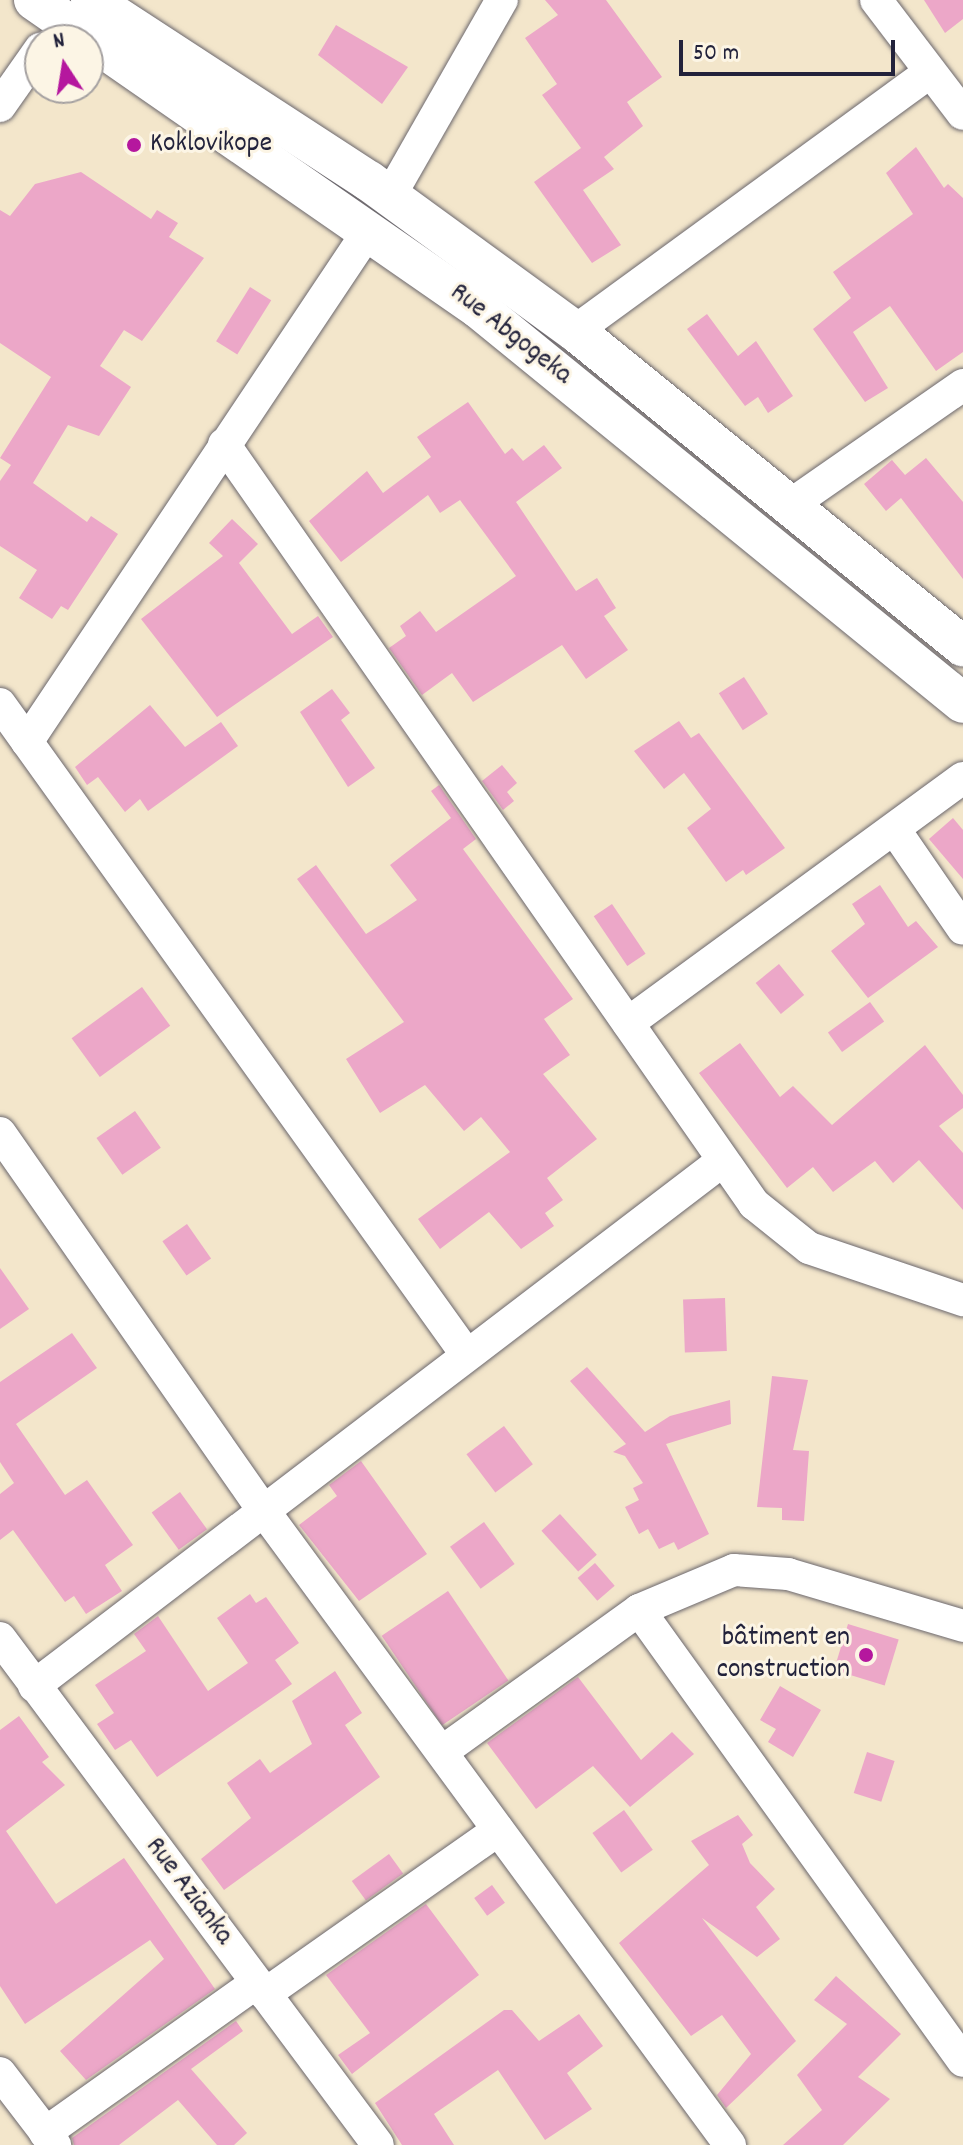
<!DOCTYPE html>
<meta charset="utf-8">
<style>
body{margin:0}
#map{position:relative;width:963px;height:2145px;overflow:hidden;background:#f3e6cb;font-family:Dekko,sans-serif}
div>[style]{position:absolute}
.building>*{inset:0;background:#eca7c8;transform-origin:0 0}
.roads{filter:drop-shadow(0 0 2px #6b676d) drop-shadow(0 0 2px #6b676d)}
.minor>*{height:32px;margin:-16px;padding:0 16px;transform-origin:16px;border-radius:16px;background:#fff}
.major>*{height:40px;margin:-20px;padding:0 20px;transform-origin:20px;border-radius:20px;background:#fff}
.dots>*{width:22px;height:22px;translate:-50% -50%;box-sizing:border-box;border:4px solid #fcf5e5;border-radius:50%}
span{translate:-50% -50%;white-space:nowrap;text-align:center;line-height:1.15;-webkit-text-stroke:6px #fcf5e5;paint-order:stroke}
.poi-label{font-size:28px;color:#22223b}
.left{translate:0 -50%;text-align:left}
.right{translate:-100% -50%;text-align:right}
.street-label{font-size:28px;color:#22223b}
.north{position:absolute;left:24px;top:24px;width:80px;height:80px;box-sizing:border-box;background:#fcf5e5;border:2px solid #a5a1a1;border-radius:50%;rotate:348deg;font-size:22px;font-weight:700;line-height:32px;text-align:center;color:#22223b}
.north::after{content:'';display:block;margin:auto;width:28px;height:36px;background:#b5179e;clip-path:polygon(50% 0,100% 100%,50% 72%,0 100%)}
.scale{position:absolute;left:679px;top:40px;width:216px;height:36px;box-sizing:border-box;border:4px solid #22223b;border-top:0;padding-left:10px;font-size:24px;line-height:28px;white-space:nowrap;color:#22223b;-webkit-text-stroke:6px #fcf5e5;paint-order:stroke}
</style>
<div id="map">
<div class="building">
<i style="clip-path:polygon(545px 0,606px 0,662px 77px,627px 102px,643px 126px,604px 157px,614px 169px,583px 190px,621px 245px,592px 263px,534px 182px,581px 148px,542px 95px,557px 84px,525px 38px,558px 15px)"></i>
<i style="clip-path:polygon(924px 0,963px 0,963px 19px,945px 33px)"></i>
<i style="clip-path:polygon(336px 25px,408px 67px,382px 104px,318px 55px)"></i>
<i style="clip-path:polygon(916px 147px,944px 188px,948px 184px,963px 198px,963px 352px,936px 371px,890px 306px,853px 332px,888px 388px,865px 402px,813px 329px,851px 298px,833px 272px,913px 214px,886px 173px)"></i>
<i style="clip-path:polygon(81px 172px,151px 219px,157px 210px,178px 223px,169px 237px,204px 258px,142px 341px,124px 330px,100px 366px,131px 387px,99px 436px,68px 425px,33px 483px,87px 522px,91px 516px,118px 534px,68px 610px,61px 606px,52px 619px,19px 598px,37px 570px,0 546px,0 481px,11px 465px,0 458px,51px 377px,0 343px,0 210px,10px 216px,35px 184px)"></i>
<i style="left:250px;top:287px;width:25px;height:64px;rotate:32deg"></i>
<i style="clip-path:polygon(707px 314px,738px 356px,756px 341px,793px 396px,768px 413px,758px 397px,745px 406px,687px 329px)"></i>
<i style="clip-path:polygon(468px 402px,505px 454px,512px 448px,523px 461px,544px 445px,562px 468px,516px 502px,576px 591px,597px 578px,616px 608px,604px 616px,628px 650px,586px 679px,562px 645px,473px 702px,452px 673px,422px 695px,389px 648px,406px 636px,400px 626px,420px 611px,436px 632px,516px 576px,460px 500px,440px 513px,428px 495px,341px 562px,309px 521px,367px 471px,383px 493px,431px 457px,417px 437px)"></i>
<i style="clip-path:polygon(926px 458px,963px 502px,963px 579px,901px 498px,886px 511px,864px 484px,892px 460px,905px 475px)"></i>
<i style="clip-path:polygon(232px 519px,258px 544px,239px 563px,292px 634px,318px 616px,333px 637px,217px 717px,141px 619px,223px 556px,209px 543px)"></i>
<i style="left:744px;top:677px;width:44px;height:30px;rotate:57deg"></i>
<i style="clip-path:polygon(332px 689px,350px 713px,341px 720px,375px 768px,348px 787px,300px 712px)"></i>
<i style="clip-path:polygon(150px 705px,185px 747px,221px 722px,238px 746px,148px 811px,140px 799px,125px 812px,98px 777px,87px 785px,75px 767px)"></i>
<i style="clip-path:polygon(679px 721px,691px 738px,699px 733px,785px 848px,746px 875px,743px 870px,726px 882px,687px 828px,711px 809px,684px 773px,664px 789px,634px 751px)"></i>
<i style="clip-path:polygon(502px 765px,517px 783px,507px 792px,514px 801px,503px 810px,482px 781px)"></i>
<i style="clip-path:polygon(439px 785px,476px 839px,463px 849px,573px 999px,544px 1019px,570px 1055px,543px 1074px,597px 1139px,547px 1178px,563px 1200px,545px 1213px,554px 1226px,521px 1249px,489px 1212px,440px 1249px,418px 1219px,510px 1152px,481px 1117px,464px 1131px,425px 1085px,380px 1113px,346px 1059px,404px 1022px,297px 879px,316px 865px,366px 934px,385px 922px,417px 900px,390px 865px,451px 818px,431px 791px)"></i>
<i style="clip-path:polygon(953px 818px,963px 830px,963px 879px,929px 839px)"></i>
<i style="clip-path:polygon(880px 885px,908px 927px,916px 921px,938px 947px,868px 998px,831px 951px,865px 924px,852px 904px)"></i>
<i style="left:612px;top:904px;width:60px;height:22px;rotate:56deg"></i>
<i style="left:779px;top:964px;width:40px;height:30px;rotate:51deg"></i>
<i style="left:142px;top:987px;width:48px;height:87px;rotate:54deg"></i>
<i style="left:870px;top:1002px;width:24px;height:52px;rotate:54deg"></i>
<i style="clip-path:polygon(740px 1043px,780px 1097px,793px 1086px,832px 1125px,925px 1045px,963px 1095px,963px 1108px,939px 1126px,963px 1153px,963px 1210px,919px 1160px,893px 1183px,875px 1161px,833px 1192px,813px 1167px,787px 1188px,699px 1073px)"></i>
<i style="left:135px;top:1111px;width:45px;height:47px;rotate:55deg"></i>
<i style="left:187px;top:1224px;width:42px;height:30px;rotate:55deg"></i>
<i style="clip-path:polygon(0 1268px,29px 1309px,0 1329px)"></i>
<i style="left:725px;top:1298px;width:53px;height:42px;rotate:88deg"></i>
<i style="clip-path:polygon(72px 1333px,97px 1368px,16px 1424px,65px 1495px,87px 1480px,133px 1545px,105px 1565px,122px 1591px,86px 1614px,74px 1596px,65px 1602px,13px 1530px,0 1540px,0 1494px,14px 1483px,0 1462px,0 1382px)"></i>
<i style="clip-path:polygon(587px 1367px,645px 1432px,670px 1416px,730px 1400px,731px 1424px,666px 1444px,709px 1534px,678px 1550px,674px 1542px,659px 1549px,648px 1529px,639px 1534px,625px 1507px,639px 1500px,633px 1488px,643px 1483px,625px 1456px,613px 1452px,626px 1444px,570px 1381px)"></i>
<i style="clip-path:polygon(772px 1376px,808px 1380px,793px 1450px,809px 1451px,804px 1521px,782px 1520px,782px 1508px,757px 1507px)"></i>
<i style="left:504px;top:1426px;width:48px;height:47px;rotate:53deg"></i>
<i style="clip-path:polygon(361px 1461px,427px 1554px,359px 1601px,299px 1525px,337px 1496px,329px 1485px)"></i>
<i style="left:180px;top:1492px;width:46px;height:35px;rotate:54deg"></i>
<i style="left:560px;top:1514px;width:55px;height:25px;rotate:48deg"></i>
<i style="left:484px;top:1522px;width:52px;height:42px;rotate:54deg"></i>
<i style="left:595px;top:1563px;width:30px;height:23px;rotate:49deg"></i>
<i style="left:448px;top:1591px;width:108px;height:80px;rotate:56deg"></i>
<i style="clip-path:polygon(250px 1594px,256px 1603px,266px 1597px,299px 1643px,275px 1660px,292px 1684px,157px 1777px,131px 1740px,115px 1750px,97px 1724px,114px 1713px,95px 1685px,146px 1651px,134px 1634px,158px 1616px,208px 1691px,248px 1663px,217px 1618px)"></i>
<i style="left:848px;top:1624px;width:53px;height:48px;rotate:17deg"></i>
<i style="clip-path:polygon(335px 1671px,362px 1713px,345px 1725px,380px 1777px,224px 1890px,201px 1859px,251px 1818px,227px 1783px,260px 1759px,270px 1773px,312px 1744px,292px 1701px)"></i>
<i style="clip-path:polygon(578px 1677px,641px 1760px,672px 1732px,694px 1754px,630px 1807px,593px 1766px,536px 1809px,487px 1743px)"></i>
<i style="clip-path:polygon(780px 1686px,821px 1710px,793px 1757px,768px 1742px,776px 1729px,760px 1720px)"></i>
<i style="clip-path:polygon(19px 1716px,49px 1757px,42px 1762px,65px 1785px,6px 1831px,56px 1904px,124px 1858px,215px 1989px,86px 2080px,60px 2051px,164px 1959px,150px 1940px,25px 2024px,0 1986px,0 1730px)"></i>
<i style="left:867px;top:1752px;width:29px;height:43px;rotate:18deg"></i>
<i style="left:624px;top:1810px;width:49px;height:39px;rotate:54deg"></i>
<i style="clip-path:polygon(738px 1815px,753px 1835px,742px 1844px,750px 1863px,775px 1889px,756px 1907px,780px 1939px,757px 1957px,702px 1918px,796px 2041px,726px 2108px,717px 2095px,751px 2054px,722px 2015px,691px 2036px,619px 1943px,709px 1865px,691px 1841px)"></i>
<i style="left:389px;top:1854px;width:24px;height:46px;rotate:54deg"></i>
<i style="left:492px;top:1885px;width:22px;height:22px;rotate:54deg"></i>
<i style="clip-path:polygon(426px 1904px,479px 1975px,352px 2074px,338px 2055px,370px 2033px,326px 1975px)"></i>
<i style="clip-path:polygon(836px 1976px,901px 2034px,858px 2077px,890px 2099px,843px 2145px,783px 2145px,822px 2110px,797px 2075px,847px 2024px,814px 2000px)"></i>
<i style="clip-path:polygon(504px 2010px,512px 2010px,539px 2041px,579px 2014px,603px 2046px,567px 2073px,592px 2109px,545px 2140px,498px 2070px,434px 2114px,454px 2145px,402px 2145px,375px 2103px)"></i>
<i style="clip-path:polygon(236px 2021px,243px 2031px,191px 2069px,247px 2133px,234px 2145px,217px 2145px,178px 2100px,119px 2145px,74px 2145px,72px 2138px)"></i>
</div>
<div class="roads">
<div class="minor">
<i style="left:876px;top:0;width:143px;rotate:52.7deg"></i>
<i style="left:0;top:106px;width:70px;rotate:-54.9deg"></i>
<i style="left:390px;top:196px;width:226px;rotate:-60.3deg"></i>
<i style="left:575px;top:331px;width:438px;rotate:-36.1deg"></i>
<i style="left:224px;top:444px;width:927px;rotate:55.11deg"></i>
<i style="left:754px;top:1204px;width:70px;rotate:38.7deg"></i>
<i style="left:809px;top:1248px;width:163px;rotate:18.7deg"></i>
<i style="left:789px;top:506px;width:212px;rotate:-34.8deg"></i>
<i style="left:0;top:704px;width:800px;rotate:54.36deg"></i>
<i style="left:27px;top:742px;width:616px;rotate:-56.26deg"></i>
<i style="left:897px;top:833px;width:116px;rotate:55.5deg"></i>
<i style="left:628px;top:1023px;width:415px;rotate:-36.2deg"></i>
<i style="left:0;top:1133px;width:456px;rotate:55.1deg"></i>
<i style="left:261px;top:1507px;width:792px;rotate:53.68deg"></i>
<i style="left:639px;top:1610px;width:555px;rotate:54.31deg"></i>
<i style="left:0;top:1638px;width:632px;rotate:53.29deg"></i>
<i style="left:34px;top:1686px;width:864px;rotate:-37.33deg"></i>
<i style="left:443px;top:1751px;width:241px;rotate:-35.7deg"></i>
<i style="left:639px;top:1610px;width:103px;rotate:-22.8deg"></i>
<i style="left:734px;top:1570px;width:54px;rotate:4.2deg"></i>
<i style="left:788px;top:1574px;width:183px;rotate:16.5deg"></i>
<i style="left:265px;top:1994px;width:285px;rotate:-35.1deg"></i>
<i style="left:0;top:2073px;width:91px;rotate:52.6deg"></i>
<i style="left:45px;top:2133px;width:259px;rotate:-35.4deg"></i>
</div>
<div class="major">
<i style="left:34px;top:0;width:540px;rotate:34.75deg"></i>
<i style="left:478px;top:308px;width:625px;rotate:39.16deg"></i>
<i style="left:91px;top:0;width:332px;rotate:33.1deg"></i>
<i style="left:369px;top:181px;width:255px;rotate:36.1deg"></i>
<i style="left:575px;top:331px;width:500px;rotate:39.1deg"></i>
</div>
</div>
<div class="dots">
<i style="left:134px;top:145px;background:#b5179e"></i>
<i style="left:866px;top:1655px;background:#b5179e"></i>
</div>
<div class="poi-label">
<span class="left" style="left:150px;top:145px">Koklovikope</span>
<span class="right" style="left:850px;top:1655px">bâtiment en<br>construction</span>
</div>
<div class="street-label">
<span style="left:510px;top:335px;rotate:38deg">Rue Abgogeka</span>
<span style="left:188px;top:1892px;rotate:53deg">Rue Azianka</span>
</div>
<div class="north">N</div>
<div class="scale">50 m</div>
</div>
